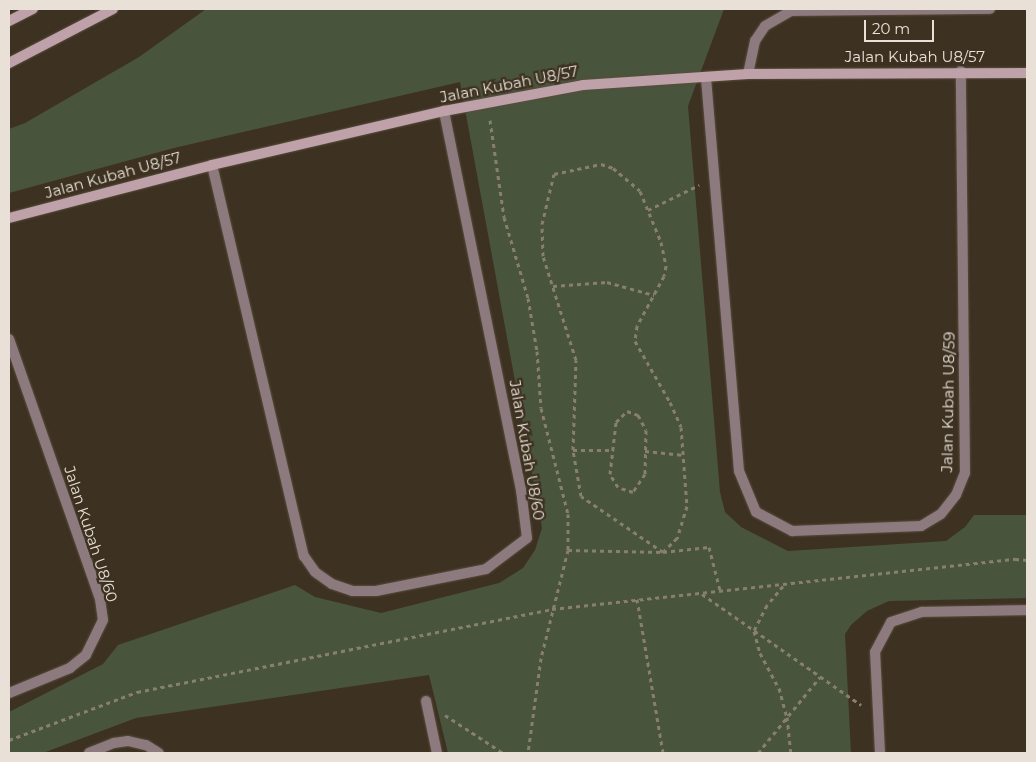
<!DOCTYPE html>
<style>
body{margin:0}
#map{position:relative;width:1036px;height:762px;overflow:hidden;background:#3d3121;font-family:Montserrat,sans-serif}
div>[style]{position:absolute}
.green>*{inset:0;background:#49543d}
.path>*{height:3px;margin-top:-1.5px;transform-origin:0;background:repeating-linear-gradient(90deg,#887e71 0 4px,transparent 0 8px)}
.roads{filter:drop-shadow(0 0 1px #594d3e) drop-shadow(0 0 1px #594d3e)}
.street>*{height:10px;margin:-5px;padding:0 5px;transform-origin:5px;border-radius:5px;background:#8d7a7e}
.secondary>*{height:10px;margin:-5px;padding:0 5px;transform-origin:5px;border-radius:5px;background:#bfa1a9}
span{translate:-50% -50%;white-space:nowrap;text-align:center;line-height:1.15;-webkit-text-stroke:4.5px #3d3121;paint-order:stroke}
.street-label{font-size:15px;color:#e9e1d8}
.frame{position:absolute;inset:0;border:10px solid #e9e1d8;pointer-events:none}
.scale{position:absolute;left:864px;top:20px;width:70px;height:22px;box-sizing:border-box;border:2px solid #e9e1d8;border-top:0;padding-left:6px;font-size:15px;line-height:18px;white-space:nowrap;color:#e9e1d8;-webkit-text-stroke:4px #3d3121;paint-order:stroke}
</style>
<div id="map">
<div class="green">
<i style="clip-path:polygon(206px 9px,724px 9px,688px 106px,720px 492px,725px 512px,741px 527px,788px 551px,946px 541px,965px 527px,974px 515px,1027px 515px,1027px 598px,889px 601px,867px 611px,851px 625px,845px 634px,851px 753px,448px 753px,429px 675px,136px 718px,43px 753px,9px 753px,9px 712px,103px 664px,118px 645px,295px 585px,315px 597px,381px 613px,499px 583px,523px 568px,535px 550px,542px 528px,460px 82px,174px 148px,9px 193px,9px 129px,25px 123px,139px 57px)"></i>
</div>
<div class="path">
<i style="left:490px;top:120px;width:98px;rotate:81.8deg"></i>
<i style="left:504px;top:217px;width:84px;rotate:73.5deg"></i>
<i style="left:528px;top:298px;width:54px;rotate:80.4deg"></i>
<i style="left:537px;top:351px;width:57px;rotate:86deg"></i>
<i style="left:541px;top:408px;width:109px;rotate:75.7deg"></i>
<i style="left:568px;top:514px;width:36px;rotate:90deg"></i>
<i style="left:568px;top:550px;width:111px;rotate:104deg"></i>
<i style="left:541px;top:658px;width:96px;rotate:97.8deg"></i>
<i style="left:601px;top:164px;width:13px;rotate:18deg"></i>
<i style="left:613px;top:168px;width:35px;rotate:40deg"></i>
<i style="left:640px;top:191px;width:55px;rotate:67.6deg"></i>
<i style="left:661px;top:242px;width:25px;rotate:78deg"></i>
<i style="left:666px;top:266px;width:10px;rotate:101deg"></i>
<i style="left:664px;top:276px;width:57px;rotate:118.4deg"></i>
<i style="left:637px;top:326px;width:15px;rotate:98deg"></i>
<i style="left:635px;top:341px;width:70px;rotate:60.2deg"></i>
<i style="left:670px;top:402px;width:27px;rotate:66deg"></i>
<i style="left:681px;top:427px;width:79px;rotate:85.7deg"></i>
<i style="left:687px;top:506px;width:34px;rotate:107deg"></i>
<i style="left:677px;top:538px;width:20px;rotate:135deg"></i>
<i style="left:663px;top:552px;width:99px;rotate:-145.7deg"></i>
<i style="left:581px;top:496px;width:47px;rotate:-99.9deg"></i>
<i style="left:573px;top:450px;width:90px;rotate:-88.1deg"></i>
<i style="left:576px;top:360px;width:109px;rotate:-107.6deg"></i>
<i style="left:543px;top:256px;width:32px;rotate:-92deg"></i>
<i style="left:542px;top:224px;width:51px;rotate:-76.5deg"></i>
<i style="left:554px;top:174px;width:48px;rotate:-12deg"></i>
<i style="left:648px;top:210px;width:57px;rotate:-26.1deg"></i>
<i style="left:553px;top:286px;width:54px;rotate:-4.2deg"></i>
<i style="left:607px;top:282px;width:49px;rotate:15.5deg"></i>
<i style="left:627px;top:411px;width:12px;rotate:20deg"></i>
<i style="left:638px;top:415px;width:17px;rotate:62deg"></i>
<i style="left:646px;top:430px;width:44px;rotate:91.3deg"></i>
<i style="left:645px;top:474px;width:22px;rotate:124deg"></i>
<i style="left:633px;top:492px;width:16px;rotate:-162deg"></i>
<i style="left:618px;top:487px;width:15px;rotate:-122deg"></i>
<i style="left:610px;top:474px;width:52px;rotate:-83.4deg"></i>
<i style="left:616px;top:422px;width:16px;rotate:-45deg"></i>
<i style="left:573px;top:450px;width:41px"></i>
<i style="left:645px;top:451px;width:39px;rotate:6deg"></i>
<i style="left:568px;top:550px;width:95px;rotate:1.2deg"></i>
<i style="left:663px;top:552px;width:46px;rotate:-6.2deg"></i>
<i style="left:709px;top:547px;width:44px;rotate:75.7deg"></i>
<i style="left:783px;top:586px;width:25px;rotate:130deg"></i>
<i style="left:767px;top:605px;width:29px;rotate:117deg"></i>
<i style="left:754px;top:631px;width:23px;rotate:75deg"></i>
<i style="left:760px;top:653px;width:40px;rotate:62deg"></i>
<i style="left:779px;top:688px;width:30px;rotate:75deg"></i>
<i style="left:787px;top:717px;width:36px;rotate:84deg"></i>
<i style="left:702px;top:594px;width:194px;rotate:34.9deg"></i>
<i style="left:637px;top:599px;width:156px;rotate:80.4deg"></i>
<i style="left:445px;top:715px;width:69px;rotate:33.2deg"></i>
<i style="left:9px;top:740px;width:137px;rotate:-20.6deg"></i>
<i style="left:137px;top:692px;width:423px;rotate:-11.3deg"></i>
<i style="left:552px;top:609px;width:466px;rotate:-6.2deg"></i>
<i style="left:1015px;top:559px;width:12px;rotate:5deg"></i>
<i style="left:758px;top:753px;width:98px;rotate:-50.8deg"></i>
</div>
<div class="roads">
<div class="street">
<i style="left:748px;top:74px;width:34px;rotate:-78deg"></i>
<i style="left:755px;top:41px;width:18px;rotate:-56deg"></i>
<i style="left:765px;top:26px;width:30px;rotate:-30deg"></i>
<i style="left:791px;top:11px;width:199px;rotate:-0.6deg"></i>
<i style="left:706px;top:78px;width:394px;rotate:85.2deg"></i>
<i style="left:739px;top:471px;width:44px;rotate:67.5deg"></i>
<i style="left:756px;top:512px;width:41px;rotate:27.8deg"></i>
<i style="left:792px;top:531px;width:129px;rotate:-2.2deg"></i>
<i style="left:921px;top:526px;width:23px;rotate:-31deg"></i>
<i style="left:941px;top:514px;width:24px;rotate:-52deg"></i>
<i style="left:956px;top:495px;width:24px;rotate:-68deg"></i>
<i style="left:965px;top:473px;width:402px;rotate:-90.6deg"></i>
<i style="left:212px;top:165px;width:402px;rotate:76.8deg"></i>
<i style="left:304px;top:556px;width:19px;rotate:55deg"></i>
<i style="left:315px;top:572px;width:21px;rotate:35deg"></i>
<i style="left:332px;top:584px;width:21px;rotate:19deg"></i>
<i style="left:352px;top:591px;width:24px"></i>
<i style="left:376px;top:591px;width:112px;rotate:-11.3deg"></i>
<i style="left:486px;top:569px;width:51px;rotate:-37.1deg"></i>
<i style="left:527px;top:538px;width:48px;rotate:-97.1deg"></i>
<i style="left:521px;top:490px;width:387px;rotate:-101.5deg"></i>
<i style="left:9px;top:339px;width:275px;rotate:70.7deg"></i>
<i style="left:100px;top:599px;width:21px;rotate:82deg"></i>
<i style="left:103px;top:620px;width:39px;rotate:116deg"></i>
<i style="left:86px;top:655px;width:21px;rotate:141deg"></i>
<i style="left:70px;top:668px;width:66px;rotate:157.7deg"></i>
<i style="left:426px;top:701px;width:53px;rotate:78.1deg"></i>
<i style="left:89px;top:753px;width:27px;rotate:-22deg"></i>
<i style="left:114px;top:743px;width:14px;rotate:-8deg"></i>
<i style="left:128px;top:741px;width:18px;rotate:13deg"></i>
<i style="left:146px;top:745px;width:15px;rotate:32deg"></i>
<i style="left:880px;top:753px;width:101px;rotate:-92.8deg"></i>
<i style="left:875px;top:652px;width:34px;rotate:-62deg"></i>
<i style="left:891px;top:622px;width:33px;rotate:-18deg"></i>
<i style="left:922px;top:612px;width:105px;rotate:-1.1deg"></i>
</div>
<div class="secondary">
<i style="left:9px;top:21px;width:27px;rotate:-27deg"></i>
<i style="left:9px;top:63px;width:117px;rotate:-27.4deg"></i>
<i style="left:9px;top:218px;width:210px;rotate:-14.6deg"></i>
<i style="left:212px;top:165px;width:238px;rotate:-13.1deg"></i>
<i style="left:444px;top:111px;width:141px;rotate:-10.6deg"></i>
<i style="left:583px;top:85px;width:165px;rotate:-3.8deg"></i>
<i style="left:748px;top:74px;width:279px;rotate:-0.2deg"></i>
</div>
</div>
<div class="street-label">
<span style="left:915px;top:57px">Jalan Kubah U8/57</span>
<span style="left:509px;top:84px;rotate:-11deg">Jalan Kubah U8/57</span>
<span style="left:113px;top:175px;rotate:-15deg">Jalan Kubah U8/57</span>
<span style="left:948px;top:402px;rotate:-89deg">Jalan Kubah U8/59</span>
<span style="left:527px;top:450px;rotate:80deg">Jalan Kubah U8/60</span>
<span style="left:91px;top:534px;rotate:72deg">Jalan Kubah U8/60</span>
</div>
<div class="frame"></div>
<div class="scale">20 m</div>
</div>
